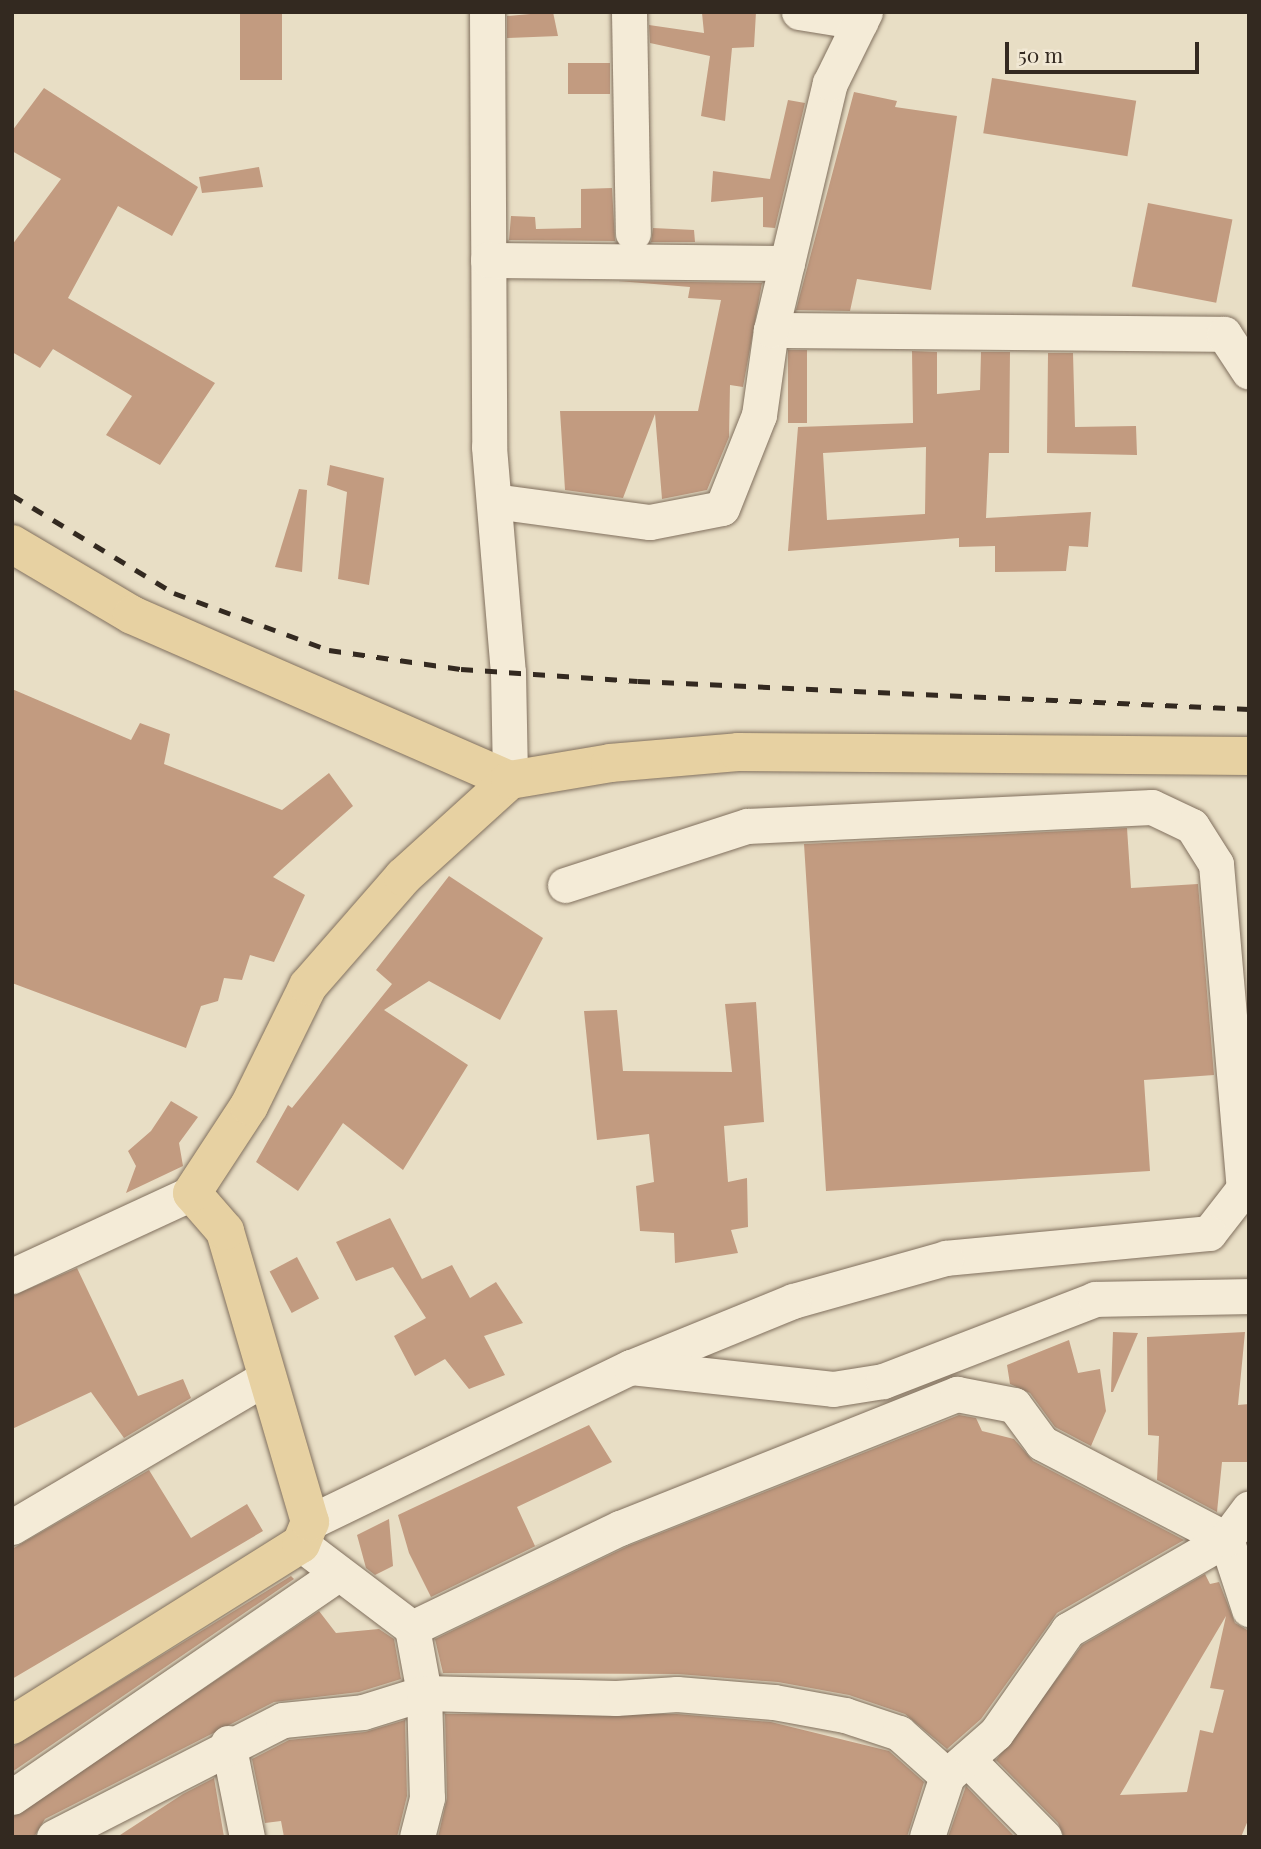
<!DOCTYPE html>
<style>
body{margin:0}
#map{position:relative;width:1261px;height:1849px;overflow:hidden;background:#e8dec5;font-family:"Playfair Display",serif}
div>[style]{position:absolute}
.building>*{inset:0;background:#c29b80;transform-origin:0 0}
.roads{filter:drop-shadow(0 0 2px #81705e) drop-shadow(0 0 2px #81705e)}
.minor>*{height:35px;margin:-17.5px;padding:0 17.5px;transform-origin:17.5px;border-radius:17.5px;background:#f4ebd7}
.major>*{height:38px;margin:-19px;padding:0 19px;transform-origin:19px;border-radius:19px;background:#e7d1a2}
.rail>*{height:5px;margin-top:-2.5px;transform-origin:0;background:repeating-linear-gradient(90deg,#332920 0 12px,transparent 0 24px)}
span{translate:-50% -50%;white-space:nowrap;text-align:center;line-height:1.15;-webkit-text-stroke:7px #f1e8d4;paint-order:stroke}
.frame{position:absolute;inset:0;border:14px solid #332920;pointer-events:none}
.scale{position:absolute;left:1005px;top:42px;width:194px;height:32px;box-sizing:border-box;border:4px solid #332920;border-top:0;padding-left:9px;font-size:21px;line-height:24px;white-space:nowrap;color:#332920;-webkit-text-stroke:5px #f1e8d4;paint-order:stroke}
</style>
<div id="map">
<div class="building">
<i style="left:240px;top:12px;width:42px;height:68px"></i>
<i style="clip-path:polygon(553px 12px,558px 36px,507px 38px,507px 16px)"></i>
<i style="clip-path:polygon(756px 12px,754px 47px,732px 48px,725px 121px,701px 116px,710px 56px,650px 43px,649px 25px,704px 33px,702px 13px)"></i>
<i style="left:610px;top:63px;width:31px;height:42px;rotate:90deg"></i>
<i style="left:992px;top:78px;width:146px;height:56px;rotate:9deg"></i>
<i style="clip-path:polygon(44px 88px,198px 187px,172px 236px,118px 206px,68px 298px,215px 383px,160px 465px,106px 435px,132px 396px,53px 349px,40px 368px,12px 352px,12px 245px,61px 179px,12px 151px,12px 131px)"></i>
<i style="clip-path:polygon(854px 92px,897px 101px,895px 107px,957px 116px,931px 290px,857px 279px,850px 311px,796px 310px)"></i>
<i style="clip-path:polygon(788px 100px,805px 103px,775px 228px,763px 227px,763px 197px,711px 202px,713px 171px,770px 179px)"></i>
<i style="clip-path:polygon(259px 167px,263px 187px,202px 193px,199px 177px)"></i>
<i style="clip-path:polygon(612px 188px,615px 241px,509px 240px,511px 216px,535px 217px,536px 229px,581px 228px,581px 189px)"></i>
<i style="left:1148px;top:203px;width:86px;height:85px;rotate:11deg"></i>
<i style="clip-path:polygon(653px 228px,694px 230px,695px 242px,651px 242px)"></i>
<i style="clip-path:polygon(618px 281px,762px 283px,743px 387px,730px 385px,729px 437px,707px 490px,662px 499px,655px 414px,623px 498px,565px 490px,560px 411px,698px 411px,721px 300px,688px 298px,690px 287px)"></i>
<i style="left:788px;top:350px;width:19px;height:73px"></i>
<i style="clip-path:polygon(evenodd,912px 351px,937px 352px,937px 394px,980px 390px,981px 352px,1010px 352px,1009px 453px,989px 453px,986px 518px,1091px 512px,1088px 547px,1069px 546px,1066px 571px,995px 572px,995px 546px,959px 547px,959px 538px,788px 551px,798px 427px,913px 423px,912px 351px,926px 447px,925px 514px,827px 520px,823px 453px,926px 447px)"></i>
<i style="clip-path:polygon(1048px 353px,1073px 353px,1075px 427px,1136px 426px,1137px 455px,1047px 453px)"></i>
<i style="clip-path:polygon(330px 465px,384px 478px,369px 585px,338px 579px,347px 492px,327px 485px)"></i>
<i style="clip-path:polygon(299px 489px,307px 490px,302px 572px,275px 567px)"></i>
<i style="clip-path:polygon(12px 689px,131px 740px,140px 723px,170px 734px,164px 764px,282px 810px,329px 773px,353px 806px,273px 877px,305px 895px,274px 962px,250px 955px,242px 980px,224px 978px,218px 1001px,201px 1006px,186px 1048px,12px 983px)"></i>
<i style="clip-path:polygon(1127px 828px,1131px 888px,1198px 884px,1214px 1075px,1144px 1080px,1150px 1171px,826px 1191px,804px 844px)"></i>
<i style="clip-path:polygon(449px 876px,543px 938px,500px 1020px,429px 981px,384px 1010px,468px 1065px,403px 1170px,343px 1123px,298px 1191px,256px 1162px,288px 1105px,292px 1108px,392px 984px,376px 970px)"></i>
<i style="clip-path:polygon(756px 1002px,764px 1122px,724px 1126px,728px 1182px,747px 1178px,748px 1227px,731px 1230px,738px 1253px,675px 1263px,674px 1233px,640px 1231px,636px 1186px,654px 1182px,649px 1134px,597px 1140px,584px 1011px,617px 1010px,623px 1071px,732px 1072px,725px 1004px)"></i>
<i style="clip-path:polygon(171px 1101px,198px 1117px,179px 1143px,183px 1166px,126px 1193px,136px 1166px,128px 1151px,151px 1131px)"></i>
<i style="clip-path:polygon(390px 1218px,422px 1279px,452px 1265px,470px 1298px,496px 1282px,523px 1323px,484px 1336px,505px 1375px,469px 1389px,445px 1359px,415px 1376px,394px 1336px,426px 1318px,393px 1267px,356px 1281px,336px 1242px)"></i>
<i style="left:297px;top:1257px;width:47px;height:31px;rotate:62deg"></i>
<i style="clip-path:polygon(77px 1268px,138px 1396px,183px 1379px,191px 1398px,124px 1438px,91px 1392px,12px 1429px,12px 1296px)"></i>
<i style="clip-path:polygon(1113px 1332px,1138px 1333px,1113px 1392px,1111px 1392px)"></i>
<i style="clip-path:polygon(1245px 1332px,1238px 1405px,1249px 1404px,1249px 1462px,1222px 1462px,1217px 1512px,1157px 1480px,1159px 1436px,1148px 1435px,1147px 1337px)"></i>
<i style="clip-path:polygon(1069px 1340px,1078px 1373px,1100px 1369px,1106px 1411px,1091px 1446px,1055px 1427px,1030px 1393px,1010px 1384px,1007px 1365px)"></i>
<i style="clip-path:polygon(959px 1415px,976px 1418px,982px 1431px,1014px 1439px,1033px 1461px,1184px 1540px,1057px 1613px,981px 1719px,947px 1749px,905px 1714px,849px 1695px,778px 1682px,678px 1674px,443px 1673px,435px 1639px,628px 1546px)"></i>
<i style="clip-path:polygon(589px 1425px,612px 1462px,517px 1507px,535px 1546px,550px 1539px,431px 1597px,409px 1553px,398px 1515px)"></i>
<i style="clip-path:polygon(149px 1470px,191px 1538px,247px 1504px,263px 1531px,12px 1679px,12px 1549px)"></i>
<i style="clip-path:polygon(389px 1519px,393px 1566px,375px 1575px,366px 1568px,357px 1535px)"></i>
<i style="clip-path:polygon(evenodd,1205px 1574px,1210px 1584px,1219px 1582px,1235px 1623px,1249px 1631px,1249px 1818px,1241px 1837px,1064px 1837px,1058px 1823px,996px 1760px,1082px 1645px,1205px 1574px,1226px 1616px,1210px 1688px,1224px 1690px,1213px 1733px,1200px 1730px,1187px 1792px,1120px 1795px,1226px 1616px)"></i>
<i style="clip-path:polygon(291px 1576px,294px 1579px,12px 1772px,12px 1747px)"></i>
<i style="clip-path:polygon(319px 1611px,336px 1633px,379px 1629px,394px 1639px,401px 1679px,359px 1692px,274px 1702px,45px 1819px,34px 1837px,12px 1837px,12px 1817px)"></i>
<i style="clip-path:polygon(445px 1714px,677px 1714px,771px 1722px,889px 1751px,924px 1782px,907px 1837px,438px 1837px,447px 1798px)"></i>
<i style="clip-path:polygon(405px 1720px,407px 1796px,397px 1837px,284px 1837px,281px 1821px,265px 1823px,252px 1759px,289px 1740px,365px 1732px)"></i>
<i style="clip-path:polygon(214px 1778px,224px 1837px,117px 1837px,183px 1794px)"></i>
<i style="clip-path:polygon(966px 1786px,1015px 1837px,948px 1837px)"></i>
</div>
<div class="roads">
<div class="minor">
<i style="left:487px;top:12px;width:435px;rotate:89.7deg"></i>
<i style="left:489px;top:447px;width:226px;rotate:85.2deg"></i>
<i style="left:508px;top:672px;width:108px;rotate:88.9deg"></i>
<i style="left:629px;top:12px;width:221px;rotate:89deg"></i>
<i style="left:799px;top:12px;width:62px;rotate:9.3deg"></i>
<i style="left:488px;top:260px;width:299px;rotate:0.6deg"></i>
<i style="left:771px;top:330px;width:453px;rotate:0.5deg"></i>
<i style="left:1224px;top:334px;width:45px;rotate:56.7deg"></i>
<i style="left:494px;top:501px;width:157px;rotate:7.7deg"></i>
<i style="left:650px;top:522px;width:73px;rotate:-11deg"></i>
<i style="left:722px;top:508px;width:100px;rotate:-68.3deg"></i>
<i style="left:759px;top:415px;width:86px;rotate:-82deg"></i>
<i style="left:771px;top:330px;width:254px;rotate:-76.6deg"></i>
<i style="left:830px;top:83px;width:79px;rotate:-63.8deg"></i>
<i style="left:565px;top:885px;width:191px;rotate:-18deg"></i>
<i style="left:747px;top:826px;width:405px;rotate:-2.7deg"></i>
<i style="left:1152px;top:807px;width:44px;rotate:25.4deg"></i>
<i style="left:1192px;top:826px;width:45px;rotate:57.7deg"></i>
<i style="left:1216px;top:864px;width:325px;rotate:85.1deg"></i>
<i style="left:1244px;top:1188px;width:57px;rotate:127.9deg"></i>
<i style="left:1209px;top:1233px;width:264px;rotate:174.6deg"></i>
<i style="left:946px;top:1258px;width:159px;rotate:164.3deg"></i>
<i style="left:793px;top:1301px;width:175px;rotate:157.8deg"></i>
<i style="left:12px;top:1276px;width:198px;rotate:-24.8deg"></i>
<i style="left:310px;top:1522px;width:356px;rotate:-25.8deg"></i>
<i style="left:631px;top:1367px;width:203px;rotate:6.2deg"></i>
<i style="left:833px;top:1389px;width:51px;rotate:-9.1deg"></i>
<i style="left:883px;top:1381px;width:227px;rotate:-21.1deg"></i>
<i style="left:1095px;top:1299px;width:154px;rotate:-1.1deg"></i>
<i style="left:12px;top:1527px;width:297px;rotate:-30.5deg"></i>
<i style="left:301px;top:1544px;width:139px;rotate:37.1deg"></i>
<i style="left:412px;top:1628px;width:66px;rotate:79.5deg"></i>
<i style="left:424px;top:1693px;width:105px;rotate:88.4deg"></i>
<i style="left:427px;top:1798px;width:40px;rotate:104.4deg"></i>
<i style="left:412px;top:1628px;width:231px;rotate:-25.7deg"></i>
<i style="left:620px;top:1528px;width:363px;rotate:-21.7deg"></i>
<i style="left:957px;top:1394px;width:58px;rotate:10.9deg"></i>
<i style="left:1014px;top:1405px;width:47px;rotate:53.6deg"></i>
<i style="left:1042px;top:1443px;width:208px;rotate:27.6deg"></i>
<i style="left:1226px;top:1539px;width:74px;rotate:71.8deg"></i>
<i style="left:228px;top:1743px;width:96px;rotate:78.6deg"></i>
<i style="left:967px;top:1759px;width:110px;rotate:45.4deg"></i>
<i style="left:947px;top:1776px;width:65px;rotate:-41.3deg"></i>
<i style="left:996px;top:1733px;width:126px;rotate:-55deg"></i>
<i style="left:1068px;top:1630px;width:182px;rotate:-29.9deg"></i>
<i style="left:1226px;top:1539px;width:38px;rotate:-53deg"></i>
<i style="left:12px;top:1797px;width:396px;rotate:-34.4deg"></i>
<i style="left:54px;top:1837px;width:257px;rotate:-27.1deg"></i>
<i style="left:283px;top:1720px;width:80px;rotate:-5.7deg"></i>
<i style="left:363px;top:1712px;width:64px;rotate:-17.3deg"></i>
<i style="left:424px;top:1693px;width:192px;rotate:1.5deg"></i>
<i style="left:616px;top:1698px;width:61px;rotate:-3.8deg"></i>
<i style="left:677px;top:1694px;width:97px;rotate:4.7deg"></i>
<i style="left:774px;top:1702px;width:72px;rotate:10.4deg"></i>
<i style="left:845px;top:1715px;width:57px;rotate:18.4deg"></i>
<i style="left:899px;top:1733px;width:64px;rotate:41.9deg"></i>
<i style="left:947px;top:1776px;width:64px;rotate:108.2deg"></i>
</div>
<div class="major">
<i style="left:12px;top:544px;width:139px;rotate:30.6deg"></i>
<i style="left:132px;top:615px;width:412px;rotate:23.6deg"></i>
<i style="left:12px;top:1725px;width:341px;rotate:-32.1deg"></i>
<i style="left:301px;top:1544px;width:24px;rotate:-68deg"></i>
<i style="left:310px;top:1522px;width:303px;rotate:-106.3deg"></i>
<i style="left:225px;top:1231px;width:50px;rotate:-131deg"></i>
<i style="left:192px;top:1193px;width:104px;rotate:-56.8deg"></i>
<i style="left:249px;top:1106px;width:134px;rotate:-63.8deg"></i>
<i style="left:308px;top:986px;width:145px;rotate:-48.9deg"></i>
<i style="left:403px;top:877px;width:144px;rotate:-42.2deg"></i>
<i style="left:510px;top:780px;width:101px;rotate:-9.6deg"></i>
<i style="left:610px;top:763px;width:128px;rotate:-4.9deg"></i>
<i style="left:738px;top:752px;width:511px;rotate:0.45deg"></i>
</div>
</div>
<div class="rail">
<i style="left:12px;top:495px;width:189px;rotate:31.2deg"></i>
<i style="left:174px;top:593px;width:165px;rotate:20.2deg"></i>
<i style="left:329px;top:650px;width:133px;rotate:8.2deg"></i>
<i style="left:461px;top:669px;width:177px;rotate:3.9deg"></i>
<i style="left:638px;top:681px;width:612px;rotate:2.62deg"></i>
</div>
<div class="frame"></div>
<div class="scale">50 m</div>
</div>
